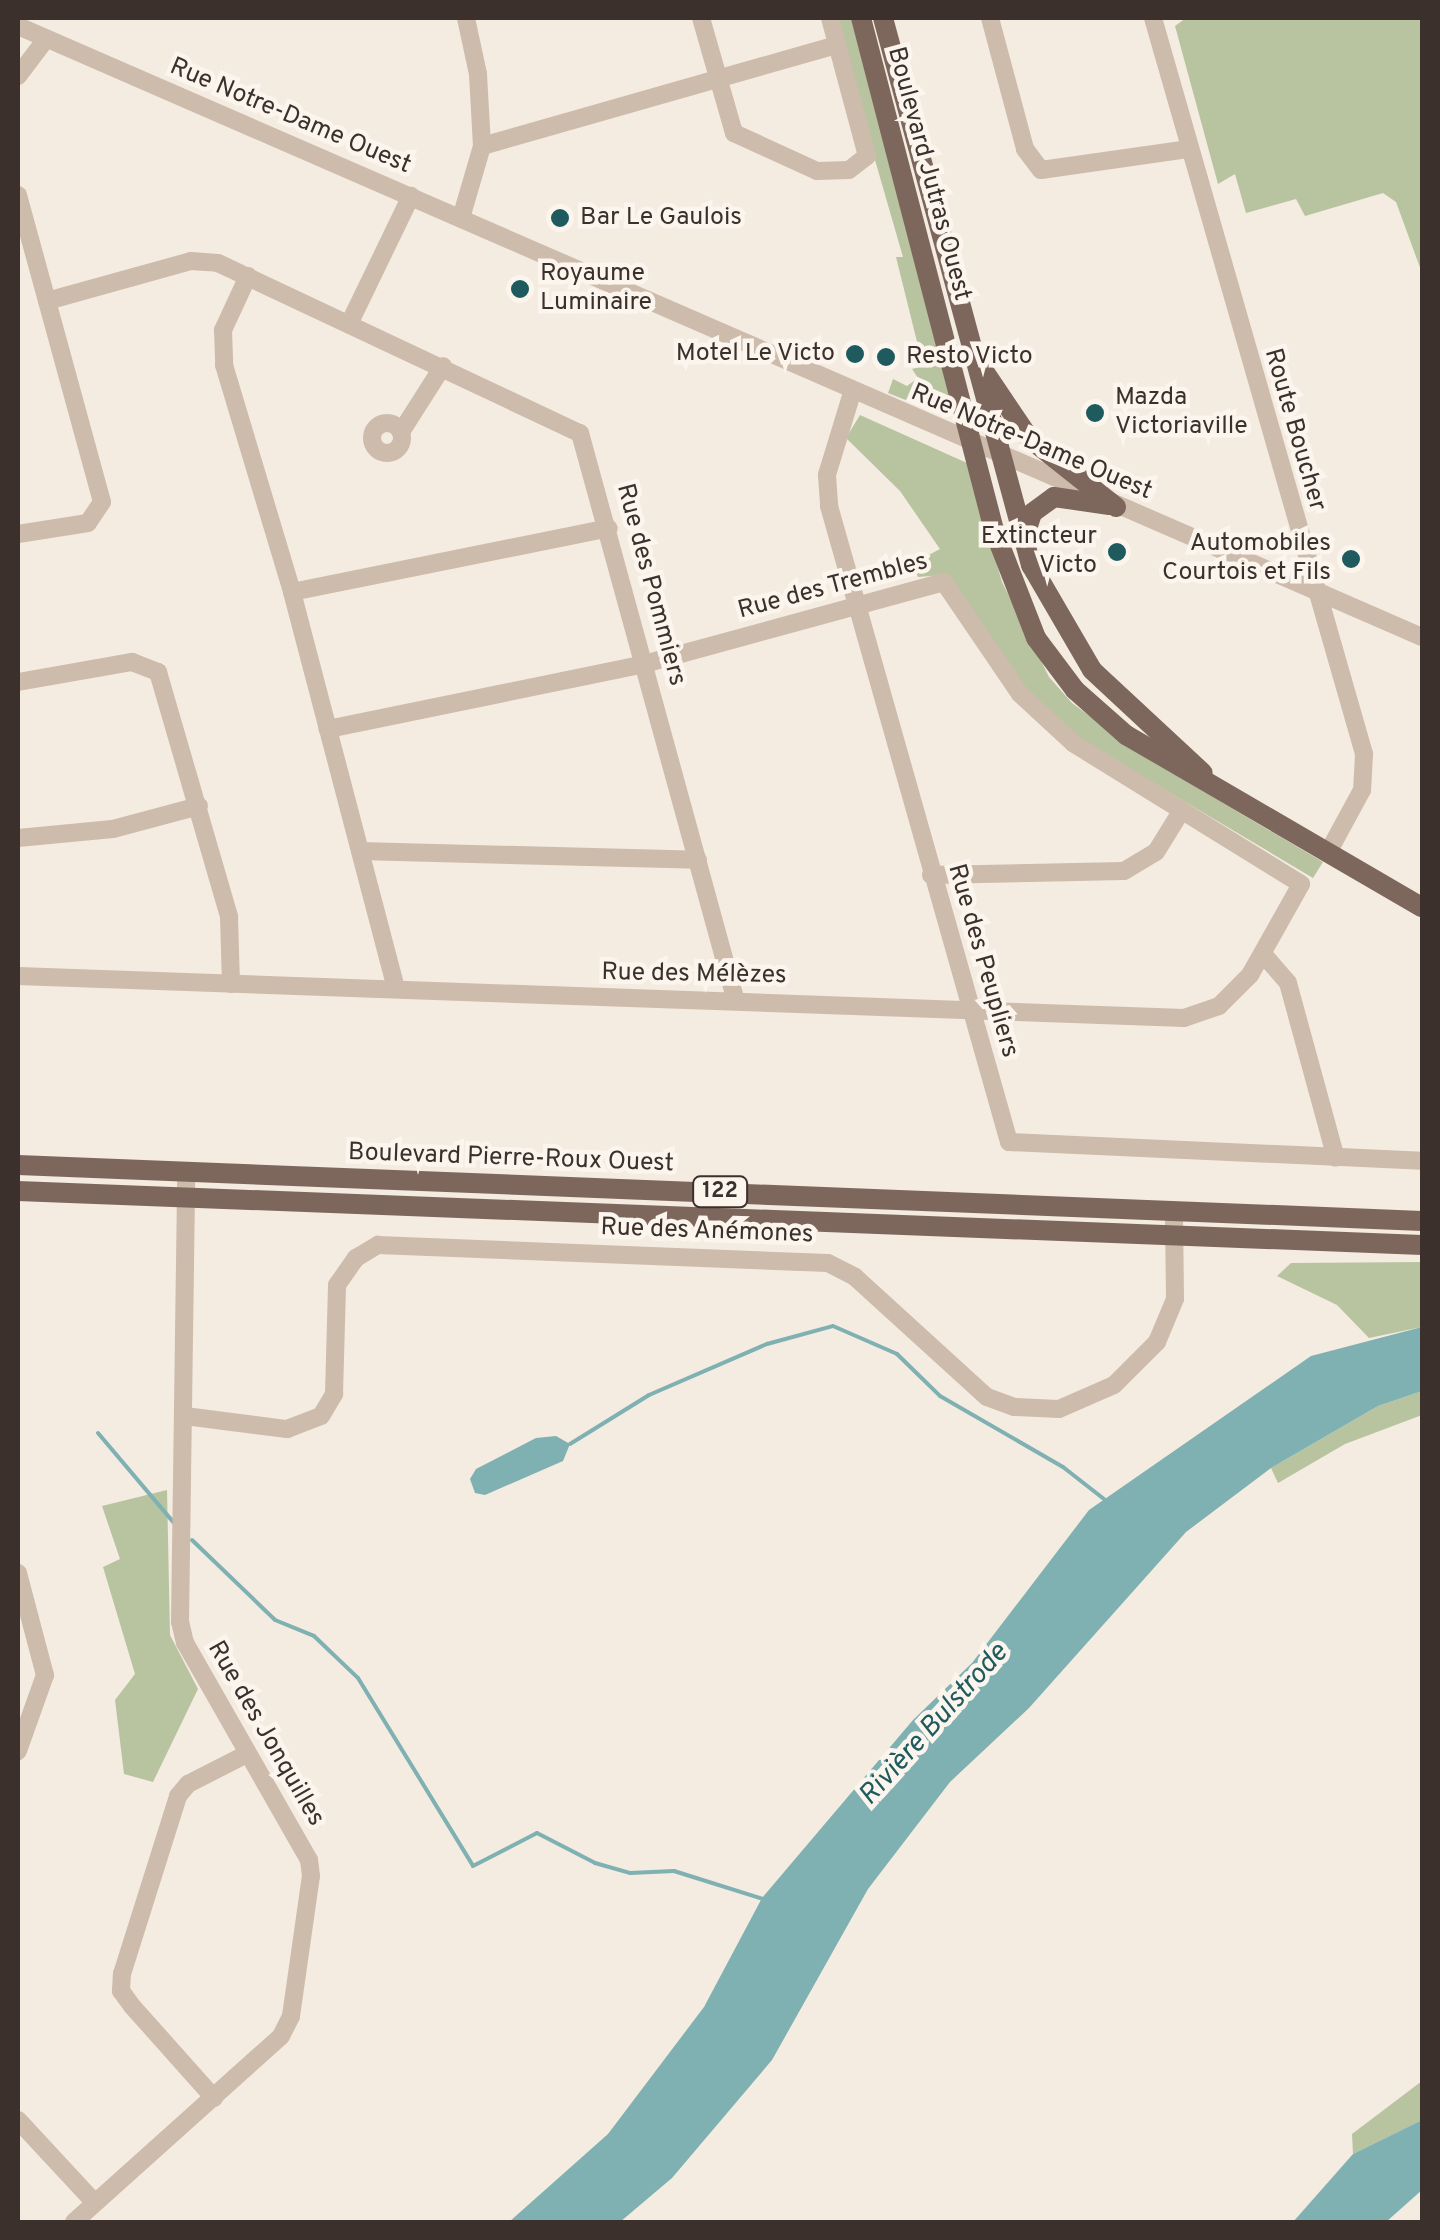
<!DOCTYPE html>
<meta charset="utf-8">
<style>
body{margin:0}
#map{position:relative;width:1440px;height:2240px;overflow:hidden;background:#f4ebe1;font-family:Overpass,sans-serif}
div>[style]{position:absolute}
.green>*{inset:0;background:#b8c4a0}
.water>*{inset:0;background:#7fb0b2}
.stream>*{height:4px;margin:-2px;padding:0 2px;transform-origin:2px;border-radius:2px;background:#7fb0b2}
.minor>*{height:18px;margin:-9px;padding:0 9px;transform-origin:9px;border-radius:9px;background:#cdbbac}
.minor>.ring{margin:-9px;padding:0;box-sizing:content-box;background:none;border:18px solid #cdbbac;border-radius:50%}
.major>*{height:20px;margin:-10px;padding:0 10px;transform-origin:10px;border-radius:10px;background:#7d675c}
.dots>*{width:28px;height:28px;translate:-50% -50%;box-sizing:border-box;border:5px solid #fbf5ee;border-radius:50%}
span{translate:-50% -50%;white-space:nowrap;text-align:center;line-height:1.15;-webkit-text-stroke:9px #fbf5ee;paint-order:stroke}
.shield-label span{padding:2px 8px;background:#fbf5ee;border:2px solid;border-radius:8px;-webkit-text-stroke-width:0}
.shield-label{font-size:22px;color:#3b302b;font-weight:700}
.street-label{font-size:25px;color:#3b302b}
.poi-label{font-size:25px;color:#3b302b}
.left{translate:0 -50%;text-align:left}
.right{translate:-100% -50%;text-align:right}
.water-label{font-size:28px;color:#1f5a5e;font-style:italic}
.frame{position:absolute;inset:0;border:20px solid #3b302b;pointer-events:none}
</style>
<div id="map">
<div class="green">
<i style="clip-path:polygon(834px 18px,851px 18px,952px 400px,941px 414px,888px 393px,893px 379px,907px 386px,918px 378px,912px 369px,923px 366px,896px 257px,903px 257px)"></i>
<i style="clip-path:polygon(1186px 18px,1422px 18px,1422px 273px,1396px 202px,1383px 193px,1305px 216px,1296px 199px,1246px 213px,1235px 174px,1218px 184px,1175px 26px)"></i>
<i style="clip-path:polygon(860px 415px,967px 463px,1002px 582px,1049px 677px,1072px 703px,1150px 760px,1323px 862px,1313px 878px,1081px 740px,1024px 687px,943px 575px,918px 577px,912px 564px,940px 549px,900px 491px,846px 438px)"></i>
<i style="clip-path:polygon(1422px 1262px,1422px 1327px,1369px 1338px,1337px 1305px,1277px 1276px,1291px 1263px)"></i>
<i style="clip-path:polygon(1422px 1391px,1422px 1415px,1345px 1444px,1278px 1483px,1271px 1468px,1378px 1406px)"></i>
<i style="clip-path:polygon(167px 1490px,170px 1635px,198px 1689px,153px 1782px,124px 1774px,115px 1700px,135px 1674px,103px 1567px,120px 1559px,102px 1506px)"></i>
<i style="clip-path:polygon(1422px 2081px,1422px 2120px,1353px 2154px,1352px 2134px)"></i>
</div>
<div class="water">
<i style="clip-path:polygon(1422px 1327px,1422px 1391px,1378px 1406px,1271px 1468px,1186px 1532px,1029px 1708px,950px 1782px,868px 1889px,772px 2060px,672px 2178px,620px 2222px,509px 2222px,608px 2134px,704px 2007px,762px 1898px,913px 1720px,972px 1663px,1089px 1510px,1311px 1356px)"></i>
<i style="clip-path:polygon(556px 1436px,570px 1444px,563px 1461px,485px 1495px,475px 1493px,470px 1479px,476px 1469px,536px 1438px)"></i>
<i style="clip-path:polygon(1422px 2120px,1422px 2190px,1386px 2222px,1293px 2222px,1353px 2154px)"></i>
</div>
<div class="stream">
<i style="left:98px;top:1433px;width:118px;rotate:49.8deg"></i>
<i style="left:570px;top:1444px;width:93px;rotate:-31.8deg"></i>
<i style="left:649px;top:1395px;width:129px;rotate:-23.4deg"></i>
<i style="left:767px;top:1344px;width:68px;rotate:-15.3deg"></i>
<i style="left:833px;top:1326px;width:70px;rotate:23.6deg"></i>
<i style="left:897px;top:1354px;width:60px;rotate:44.3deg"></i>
<i style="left:940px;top:1396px;width:142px;rotate:30deg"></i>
<i style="left:1063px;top:1467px;width:52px;rotate:38deg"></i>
<i style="left:192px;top:1540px;width:115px;rotate:43.9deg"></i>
<i style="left:275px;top:1620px;width:42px;rotate:22.3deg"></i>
<i style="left:314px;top:1636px;width:61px;rotate:43.7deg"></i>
<i style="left:358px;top:1678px;width:220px;rotate:58.5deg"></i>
<i style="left:473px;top:1866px;width:72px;rotate:-27.3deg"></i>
<i style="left:537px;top:1833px;width:65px;rotate:27.3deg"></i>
<i style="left:595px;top:1863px;width:36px;rotate:16deg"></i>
<i style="left:630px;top:1873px;width:44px;rotate:-2.6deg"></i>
<i style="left:674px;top:1871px;width:93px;rotate:17.5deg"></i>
</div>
<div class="minor">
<i style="left:701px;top:18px;width:120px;rotate:74deg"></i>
<i style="left:734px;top:133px;width:91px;rotate:24.6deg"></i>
<i style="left:817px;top:171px;width:32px;rotate:-2deg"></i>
<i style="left:849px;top:170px;width:23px;rotate:-38deg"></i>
<i style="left:867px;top:156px;width:143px;rotate:-105deg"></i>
<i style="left:990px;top:18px;width:136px;rotate:75deg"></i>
<i style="left:1025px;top:149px;width:26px;rotate:53deg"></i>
<i style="left:1041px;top:170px;width:148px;rotate:-8.1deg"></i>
<i style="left:1153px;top:18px;width:766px;rotate:74deg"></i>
<i style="left:1364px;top:754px;width:36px;rotate:93deg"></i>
<i style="left:1362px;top:790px;width:67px;rotate:118.5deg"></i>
<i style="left:18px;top:26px;width:1531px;rotate:23.52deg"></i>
<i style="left:18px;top:76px;width:46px;rotate:-52.9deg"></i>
<i style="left:482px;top:146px;width:369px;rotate:-15.9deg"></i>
<i style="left:18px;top:195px;width:318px;rotate:74.7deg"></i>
<i style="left:102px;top:502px;width:25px;rotate:124deg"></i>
<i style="left:88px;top:523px;width:71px;rotate:171.1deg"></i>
<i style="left:461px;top:218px;width:75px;rotate:-73.7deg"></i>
<i style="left:482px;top:146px;width:72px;rotate:-93.2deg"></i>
<i style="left:478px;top:74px;width:57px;rotate:-102.1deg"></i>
<i style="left:248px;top:276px;width:60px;rotate:114.8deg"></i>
<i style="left:223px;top:330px;width:35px;rotate:88deg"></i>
<i style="left:224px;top:365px;width:237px;rotate:73.3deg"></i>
<i style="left:292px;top:592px;width:409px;rotate:75.3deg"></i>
<i style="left:47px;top:301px;width:149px;rotate:-15.5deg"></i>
<i style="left:191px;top:261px;width:27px;rotate:4deg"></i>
<i style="left:218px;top:263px;width:400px;rotate:25.2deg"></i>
<i style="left:580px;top:433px;width:586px;rotate:74.66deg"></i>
<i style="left:351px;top:320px;width:138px;rotate:-64.2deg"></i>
<i style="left:852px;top:393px;width:86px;rotate:107deg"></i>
<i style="left:827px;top:475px;width:31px;rotate:86deg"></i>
<i style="left:829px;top:506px;width:661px;rotate:74.2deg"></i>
<i style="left:1009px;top:1142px;width:413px;rotate:2.6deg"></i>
<i class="ring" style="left:372px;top:423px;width:12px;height:12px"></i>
<i style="left:401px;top:432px;width:78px;rotate:-57.5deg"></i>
<i style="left:292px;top:592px;width:323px;rotate:-11.4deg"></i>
<i style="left:18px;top:682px;width:116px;rotate:-10deg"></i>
<i style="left:132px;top:662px;width:28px;rotate:21deg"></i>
<i style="left:158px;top:672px;width:255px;rotate:73.8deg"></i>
<i style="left:229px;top:917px;width:67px;rotate:88.3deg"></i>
<i style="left:18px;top:838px;width:95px;rotate:-5.4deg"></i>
<i style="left:113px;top:829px;width:89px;rotate:-15deg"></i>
<i style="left:360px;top:851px;width:338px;rotate:1.5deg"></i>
<i style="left:931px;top:875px;width:193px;rotate:-1.2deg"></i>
<i style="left:1124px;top:871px;width:37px;rotate:-31deg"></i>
<i style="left:1156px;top:852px;width:49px;rotate:-58.2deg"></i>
<i style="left:1263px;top:954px;width:38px;rotate:49deg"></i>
<i style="left:1288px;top:983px;width:181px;rotate:74.7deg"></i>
<i style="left:18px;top:976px;width:1167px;rotate:2.06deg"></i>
<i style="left:1184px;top:1018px;width:37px;rotate:-19deg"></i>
<i style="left:1219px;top:1006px;width:44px;rotate:-45deg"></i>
<i style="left:1250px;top:975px;width:104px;rotate:-60.7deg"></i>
<i style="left:1301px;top:884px;width:268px;rotate:-148.3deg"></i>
<i style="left:1073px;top:743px;width:72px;rotate:-137.2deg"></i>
<i style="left:1020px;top:694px;width:135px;rotate:-124.2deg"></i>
<i style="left:944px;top:582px;width:310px;rotate:164.7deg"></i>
<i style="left:645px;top:664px;width:324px;rotate:168.4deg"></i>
<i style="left:185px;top:1416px;width:103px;rotate:7.3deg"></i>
<i style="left:287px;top:1429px;width:36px;rotate:-21deg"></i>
<i style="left:321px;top:1416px;width:26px;rotate:-59deg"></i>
<i style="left:334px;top:1394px;width:109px;rotate:-88.4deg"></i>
<i style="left:337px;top:1285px;width:33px;rotate:-55deg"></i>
<i style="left:356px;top:1258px;width:26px;rotate:-31deg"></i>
<i style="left:378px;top:1245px;width:450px;rotate:2.3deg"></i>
<i style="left:828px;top:1263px;width:30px;rotate:27deg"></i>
<i style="left:855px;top:1277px;width:178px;rotate:42.3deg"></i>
<i style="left:987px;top:1397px;width:29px;rotate:20deg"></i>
<i style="left:1014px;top:1407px;width:45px;rotate:2.5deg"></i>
<i style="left:1059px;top:1409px;width:60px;rotate:-23.6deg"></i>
<i style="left:1114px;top:1385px;width:61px;rotate:-45deg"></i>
<i style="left:1157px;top:1342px;width:47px;rotate:-67.3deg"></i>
<i style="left:1175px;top:1299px;width:78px;rotate:-90.7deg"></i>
<i style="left:18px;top:1573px;width:106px;rotate:75.2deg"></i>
<i style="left:45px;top:1675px;width:81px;rotate:109.6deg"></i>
<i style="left:214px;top:2098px;width:123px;rotate:-131.7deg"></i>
<i style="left:132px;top:2006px;width:19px;rotate:-126deg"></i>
<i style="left:121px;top:1991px;width:17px;rotate:-87deg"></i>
<i style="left:122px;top:1974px;width:187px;rotate:-72.5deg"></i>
<i style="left:178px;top:1796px;width:16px;rotate:-50deg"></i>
<i style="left:188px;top:1784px;width:66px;rotate:-27deg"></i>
<i style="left:18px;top:2120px;width:113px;rotate:47.1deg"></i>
<i style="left:74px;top:2222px;width:278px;rotate:-41.9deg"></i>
<i style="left:281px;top:2036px;width:22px;rotate:-63deg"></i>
<i style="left:291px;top:2016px;width:141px;rotate:-81.9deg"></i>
<i style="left:311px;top:1876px;width:16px;rotate:-97deg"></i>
<i style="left:309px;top:1860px;width:250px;rotate:-119.7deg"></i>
<i style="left:185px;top:1643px;width:22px;rotate:-103deg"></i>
<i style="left:180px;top:1622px;width:450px;rotate:-89.2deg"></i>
</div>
<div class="major">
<i style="left:861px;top:18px;width:529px;rotate:75.44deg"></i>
<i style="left:994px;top:530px;width:116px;rotate:68.7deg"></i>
<i style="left:1036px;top:638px;width:65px;rotate:53.1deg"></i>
<i style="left:1075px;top:690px;width:68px;rotate:41.4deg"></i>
<i style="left:1126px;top:735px;width:342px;rotate:30.2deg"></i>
<i style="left:883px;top:18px;width:567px;rotate:74.86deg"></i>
<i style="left:1031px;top:565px;width:121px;rotate:59.8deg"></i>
<i style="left:1092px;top:670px;width:151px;rotate:42.9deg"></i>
<i style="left:986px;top:374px;width:77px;rotate:56.1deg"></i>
<i style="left:1029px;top:438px;width:111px;rotate:38.4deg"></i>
<i style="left:1023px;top:541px;width:29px;rotate:-72deg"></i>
<i style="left:1032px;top:513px;width:27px;rotate:-36deg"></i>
<i style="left:1054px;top:497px;width:56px;rotate:8.3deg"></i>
<i style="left:18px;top:1165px;width:1405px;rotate:2.28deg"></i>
<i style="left:18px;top:1191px;width:1405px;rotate:2.2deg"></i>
</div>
<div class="dots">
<i style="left:560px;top:218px;background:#1f5a5e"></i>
<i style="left:520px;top:289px;background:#1f5a5e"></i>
<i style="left:855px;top:354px;background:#1f5a5e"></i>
<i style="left:886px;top:357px;background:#1f5a5e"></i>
<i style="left:1095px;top:413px;background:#1f5a5e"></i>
<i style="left:1117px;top:552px;background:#1f5a5e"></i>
<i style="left:1351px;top:559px;background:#1f5a5e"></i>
</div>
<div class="shield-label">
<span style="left:720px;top:1192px">122</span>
</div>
<div class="street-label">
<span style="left:290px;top:117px;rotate:23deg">Rue Notre-Dame Ouest</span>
<span style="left:928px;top:174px;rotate:75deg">Boulevard Jutras Ouest</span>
<span style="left:1294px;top:430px;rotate:74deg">Route Boucher</span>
<span style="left:1031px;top:443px;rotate:23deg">Rue Notre-Dame Ouest</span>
<span style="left:650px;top:585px;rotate:75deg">Rue des Pommiers</span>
<span style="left:833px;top:587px;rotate:-15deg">Rue des Trembles</span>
<span style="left:982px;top:961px;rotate:74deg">Rue des Peupliers</span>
<span style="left:694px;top:975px;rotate:1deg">Rue des Mélèzes</span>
<span style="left:511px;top:1159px;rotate:2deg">Boulevard Pierre-Roux Ouest</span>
<span style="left:707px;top:1232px;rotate:2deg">Rue des Anémones</span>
<span style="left:265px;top:1734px;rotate:60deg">Rue des Jonquilles</span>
</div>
<div class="poi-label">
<span class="left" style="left:580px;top:218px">Bar Le Gaulois</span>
<span class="left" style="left:540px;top:289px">Royaume<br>Luminaire</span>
<span class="right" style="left:835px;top:354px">Motel Le Victo</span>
<span class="left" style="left:906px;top:357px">Resto Victo</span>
<span class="left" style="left:1115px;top:413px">Mazda<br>Victoriaville</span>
<span class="right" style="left:1097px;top:552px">Extincteur<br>Victo</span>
<span class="right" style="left:1331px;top:559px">Automobiles<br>Courtois et Fils</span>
</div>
<div class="water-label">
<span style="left:934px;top:1725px;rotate:-48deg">Rivière Bulstrode</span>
</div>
<div class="frame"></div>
</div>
